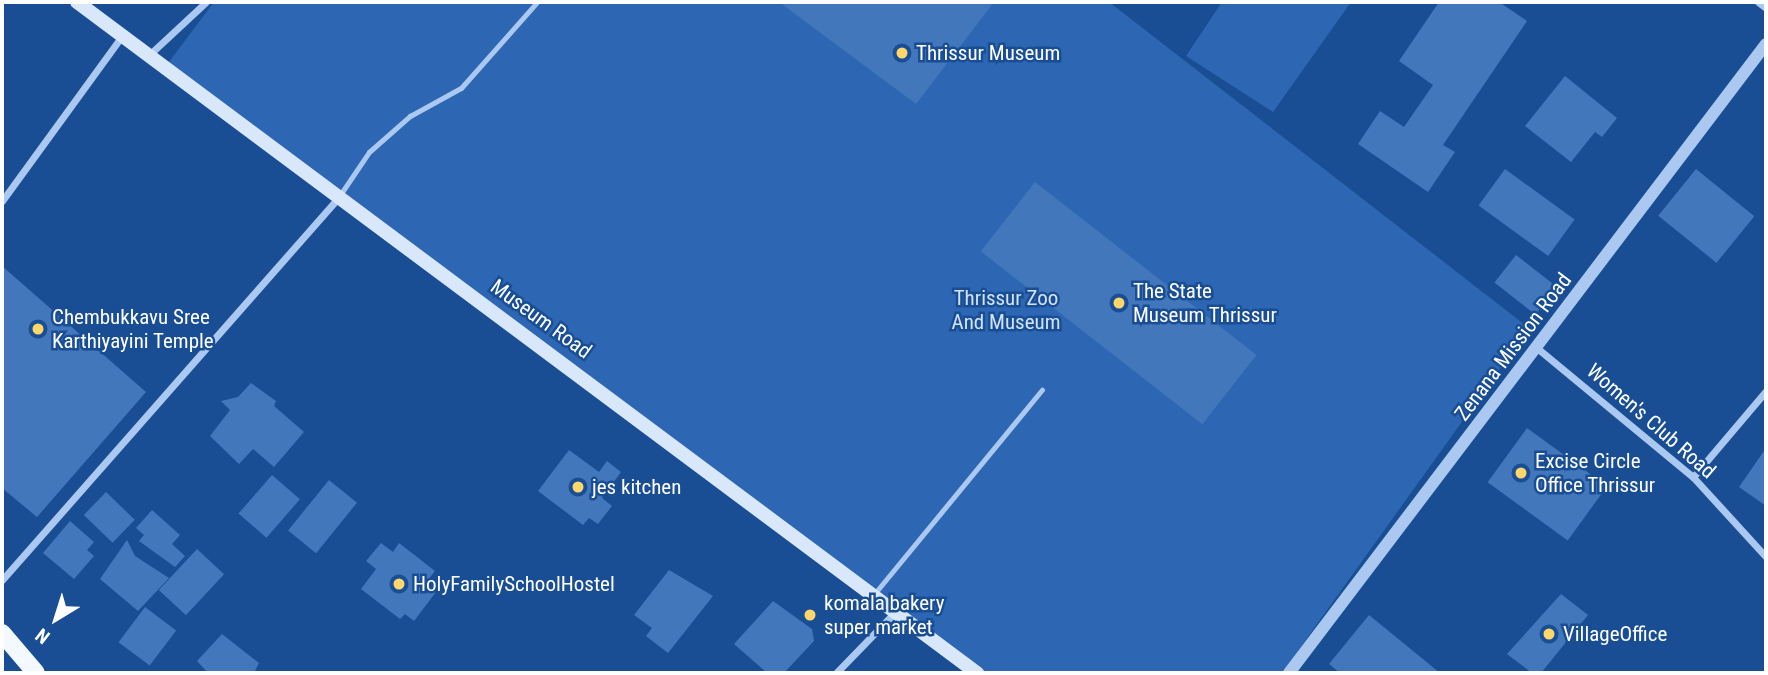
<!DOCTYPE html>
<style>
body{margin:0}
#map{position:relative;width:1768px;height:675px;overflow:hidden;background:#194e95;font-family:"Roboto Condensed",sans-serif}
div>[style]{position:absolute}
.green>*{inset:0;background:#2d67b3}
.building>*{inset:0;background:#4277bc;transform-origin:0 0}
.service>*{height:5px;margin:-2.5px;padding:0 2.5px;transform-origin:2.5px;border-radius:2.5px;background:#abc9f0}
.minor>*{height:7px;margin:-3.5px;padding:0 3.5px;transform-origin:3.5px;border-radius:3.5px;background:#abc9f0}
.tertiary>*{height:12px;margin:-6px;padding:0 6px;transform-origin:6px;border-radius:6px;background:#abc9f0}
.secondary>*{height:14px;margin:-7px;padding:0 7px;transform-origin:7px;border-radius:7px;background:#d9e7fb}
.primary>*{height:18px;margin:-9px;padding:0 9px;transform-origin:9px;border-radius:9px;background:#f4f8ff}
.dots>*{width:19px;height:19px;translate:-50% -50%;box-sizing:border-box;border:4px solid #194e95;border-radius:50%}
span{translate:-50% -50%;white-space:nowrap;text-align:center;line-height:1.15;-webkit-text-stroke:5px #194e95;paint-order:stroke}
.poi-label{font-size:21px;color:#fff}
.left{translate:0 -50%;text-align:left}
.park-label{font-size:21px;color:#d2e4fb}
.street-label{font-size:21px;color:#fff}
.frame{position:absolute;inset:0;border:4px solid #fff;pointer-events:none}
.north{position:absolute;left:21px;top:584px;width:70px;height:70px;-webkit-text-stroke:5px #194e95;paint-order:stroke;rotate:218deg;font-size:19px;font-weight:700;line-height:28px;text-align:center;color:#fff}
.north::after{content:'';display:block;margin:auto;width:24px;height:32px;background:#fff;clip-path:polygon(50% 0,100% 100%,50% 72%,0 100%)}
</style>
<div id="map">
<div class="green">
<i style="clip-path:polygon(214px 2px,1109px 2px,1529px 328px,1282px 673px,976px 673px,166px 66px)"></i>
<i style="clip-path:polygon(1222px 2px,1351px 2px,1273px 112px,1186px 56px)"></i>
</div>
<div class="building">
<i style="clip-path:polygon(779px 2px,994px 2px,916px 104px)"></i>
<i style="clip-path:polygon(1439px 2px,1499px 2px,1527px 21px,1443px 145px,1455px 152px,1428px 192px,1358px 144px,1380px 111px,1404px 127px,1433px 85px,1399px 61px)"></i>
<i style="clip-path:polygon(1565px 76px,1617px 118px,1602px 137px,1595px 132px,1571px 162px,1525px 126px)"></i>
<i style="left:1505px;top:169px;width:86px;height:45px;rotate:36deg"></i>
<i style="left:1696px;top:169px;width:75px;height:60px;rotate:39deg"></i>
<i style="left:1035px;top:182px;width:281px;height:88px;rotate:38deg"></i>
<i style="left:1516px;top:255px;width:52px;height:35px;rotate:38deg"></i>
<i style="clip-path:polygon(2px 266px,146px 392px,37px 517px,2px 488px)"></i>
<i style="clip-path:polygon(251px 383px,276px 401px,274px 406px,304px 432px,274px 467px,253px 449px,239px 464px,210px 436px,230px 410px,221px 401px,238px 397px)"></i>
<i style="left:1527px;top:428px;width:99px;height:67px;rotate:36deg"></i>
<i style="clip-path:polygon(1766px 448px,1766px 506px,1739px 487px)"></i>
<i style="clip-path:polygon(569px 450px,599px 472px,607px 461px,621px 472px,602px 498px,612px 506px,598px 524px,589px 518px,583px 525px,538px 491px)"></i>
<i style="left:272px;top:475px;width:37px;height:51px;rotate:41deg"></i>
<i style="left:329px;top:480px;width:36px;height:65px;rotate:39deg"></i>
<i style="left:106px;top:492px;width:40px;height:32px;rotate:44deg"></i>
<i style="clip-path:polygon(152px 510px,180px 535px,172px 544px,185px 556px,175px 567px,139px 541px,144px 535px,136px 528px)"></i>
<i style="clip-path:polygon(70px 521px,94px 542px,87px 550px,94px 556px,74px 579px,43px 553px)"></i>
<i style="clip-path:polygon(127px 540px,135px 556px,169px 578px,138px 611px,100px 579px)"></i>
<i style="clip-path:polygon(381px 543px,393px 552px,399px 543px,435px 571px,428px 580px,439px 588px,414px 621px,405px 614px,400px 619px,361px 589px,376px 569px,366px 561px)"></i>
<i style="left:197px;top:549px;width:37px;height:56px;rotate:43deg"></i>
<i style="clip-path:polygon(669px 570px,713px 596px,668px 653px,646px 636px,652px 628px,634px 615px)"></i>
<i style="clip-path:polygon(1561px 594px,1588px 615px,1541px 673px,1532px 673px,1507px 654px)"></i>
<i style="clip-path:polygon(773px 601px,812px 629px,814px 641px,784px 673px,767px 673px,734px 644px)"></i>
<i style="left:145px;top:607px;width:39px;height:44px;rotate:37deg"></i>
<i style="clip-path:polygon(1369px 615px,1440px 673px,1340px 673px,1329px 664px)"></i>
<i style="clip-path:polygon(222px 634px,259px 663px,254px 673px,208px 673px,197px 661px)"></i>
</div>
<div class="service">
<i style="left:340px;top:195px;width:52px;rotate:-56deg"></i>
<i style="left:369px;top:152px;width:55px;rotate:-41.3deg"></i>
<i style="left:410px;top:116px;width:58px;rotate:-28.8deg"></i>
<i style="left:461px;top:88px;width:115px;rotate:-48.5deg"></i>
<i style="left:875px;top:593px;width:263px;rotate:-50.6deg"></i>
</div>
<div class="minor">
<i style="left:1758px;top:2px;width:10px;rotate:37deg"></i>
<i style="left:150px;top:54px;width:76px;rotate:-42.9deg"></i>
<i style="left:2px;top:201px;width:204px;rotate:-54deg"></i>
<i style="left:1537px;top:348px;width:202px;rotate:39.6deg"></i>
<i style="left:1693px;top:477px;width:108px;rotate:47.6deg"></i>
<i style="left:1693px;top:477px;width:113px;rotate:-49.7deg"></i>
<i style="left:2px;top:580px;width:510px;rotate:-48.66deg"></i>
<i style="left:836px;top:673px;width:86px;rotate:-45.9deg"></i>
</div>
<div class="tertiary">
<i style="left:1289px;top:673px;width:789px;rotate:-52.83deg"></i>
</div>
<div class="secondary">
<i style="left:77px;top:2px;width:1123px;rotate:36.71deg"></i>
</div>
<div class="primary">
<i style="left:2px;top:633px;width:52px;rotate:49.6deg"></i>
</div>
<div class="dots">
<i style="left:902px;top:53px;background:#ffd66a"></i>
<i style="left:1119px;top:303px;background:#ffd66a"></i>
<i style="left:38px;top:329px;background:#ffd66a"></i>
<i style="left:1521px;top:473px;background:#ffd66a"></i>
<i style="left:578px;top:487px;background:#ffd66a"></i>
<i style="left:399px;top:584px;background:#ffd66a"></i>
<i style="left:810px;top:615px;background:#ffd66a"></i>
<i style="left:1549px;top:634px;background:#ffd66a"></i>
</div>
<div class="poi-label">
<span class="left" style="left:916px;top:53px">Thrissur Museum</span>
<span class="left" style="left:1133px;top:303px">The State<br>Museum Thrissur</span>
<span class="left" style="left:52px;top:329px">Chembukkavu Sree<br>Karthiyayini Temple</span>
<span class="left" style="left:1535px;top:473px">Excise Circle<br>Office Thrissur</span>
<span class="left" style="left:592px;top:487px">jes kitchen</span>
<span class="left" style="left:413px;top:584px">HolyFamilySchoolHostel</span>
<span class="left" style="left:824px;top:615px">komala bakery<br>super market</span>
<span class="left" style="left:1563px;top:634px">VillageOffice</span>
</div>
<div class="park-label">
<span style="left:1006px;top:310px">Thrissur Zoo<br>And Museum</span>
</div>
<div class="street-label">
<span style="left:541px;top:319px;rotate:36deg">Museum Road</span>
<span style="left:1513px;top:347px;rotate:-53deg">Zenana Mission Road</span>
<span style="left:1651px;top:421px;rotate:41deg">Women's Club Road</span>
</div>
<div class="frame"></div>
<div class="north">N</div>
</div>
